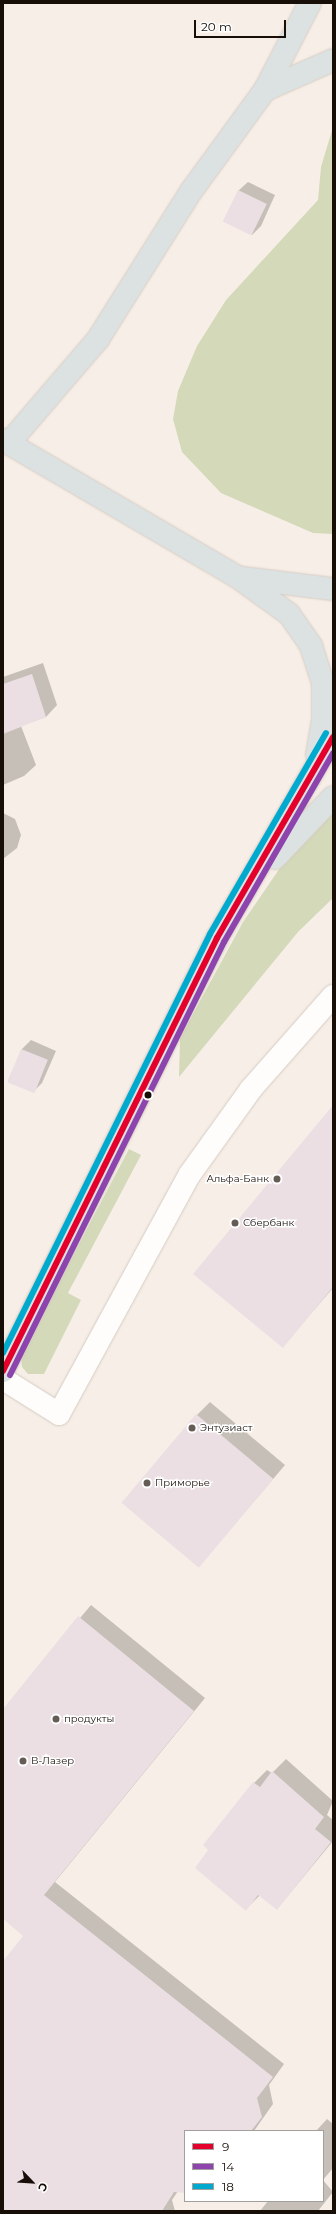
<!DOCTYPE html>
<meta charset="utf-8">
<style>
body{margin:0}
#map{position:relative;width:336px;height:2214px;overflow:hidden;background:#f7efe7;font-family:Montserrat,sans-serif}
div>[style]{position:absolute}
.green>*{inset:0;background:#d4d9b9}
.shadow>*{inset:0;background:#0003}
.building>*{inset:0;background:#ebdfe4;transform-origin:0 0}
.roads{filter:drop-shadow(0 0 1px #d4cbc4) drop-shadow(0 0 1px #d4cbc4)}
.minor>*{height:22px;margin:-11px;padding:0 11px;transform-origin:11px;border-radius:11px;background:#fefdfb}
.major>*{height:22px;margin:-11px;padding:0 11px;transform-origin:11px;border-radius:11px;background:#dce2e2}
.bus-1>*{height:6px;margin:-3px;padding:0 3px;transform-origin:3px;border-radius:3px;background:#e4002b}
.bus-2>*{height:6px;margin:-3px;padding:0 3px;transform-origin:3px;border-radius:3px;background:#8e44ad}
.bus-3>*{height:6px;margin:-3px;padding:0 3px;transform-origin:3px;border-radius:3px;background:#00a9ce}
.dots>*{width:11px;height:11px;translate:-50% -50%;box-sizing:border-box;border:2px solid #fff;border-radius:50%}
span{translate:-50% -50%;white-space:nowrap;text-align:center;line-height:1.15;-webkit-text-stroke:3px #fff;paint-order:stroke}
.poi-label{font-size:10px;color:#160e07}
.right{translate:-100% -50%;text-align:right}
.left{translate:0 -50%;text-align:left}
.frame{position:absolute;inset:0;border:4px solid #160e07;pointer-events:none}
.legend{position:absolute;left:184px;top:2130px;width:140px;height:72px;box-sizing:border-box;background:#fff;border:1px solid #a29f9c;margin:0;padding:5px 7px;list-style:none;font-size:12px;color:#160e07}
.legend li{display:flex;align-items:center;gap:8px;height:20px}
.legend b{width:20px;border:1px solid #a29f9c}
.north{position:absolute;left:12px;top:2162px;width:40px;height:40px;-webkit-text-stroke:3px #fff;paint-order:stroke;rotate:115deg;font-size:11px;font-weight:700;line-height:16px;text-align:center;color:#160e07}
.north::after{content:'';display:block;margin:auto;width:14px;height:18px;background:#160e07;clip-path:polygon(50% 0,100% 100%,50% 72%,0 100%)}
.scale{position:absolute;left:194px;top:20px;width:92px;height:18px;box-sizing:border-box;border:2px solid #160e07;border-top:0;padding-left:5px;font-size:12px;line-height:14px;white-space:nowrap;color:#160e07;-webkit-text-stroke:3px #fff;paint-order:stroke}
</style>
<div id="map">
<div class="green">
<i style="clip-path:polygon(333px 127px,333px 534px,313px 533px,221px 493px,182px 452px,173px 419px,178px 391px,197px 346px,226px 300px,318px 200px,321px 167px)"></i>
<i style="clip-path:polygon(333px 811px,333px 898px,298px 932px,179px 1077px,180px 1038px,243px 922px,293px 849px)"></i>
<i style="clip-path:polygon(129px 1149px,141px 1155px,68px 1293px,81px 1300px,44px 1374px,28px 1374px,22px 1367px,21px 1354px)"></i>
</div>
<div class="shadow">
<i style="clip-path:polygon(248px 182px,275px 195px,261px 226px,252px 235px,238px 191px)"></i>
<i style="clip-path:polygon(43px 663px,57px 705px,46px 717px,21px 726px,36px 765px,24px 776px,3px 785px,3px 677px)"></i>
<i style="clip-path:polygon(3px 813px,15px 819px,21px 835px,17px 848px,3px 859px)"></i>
<i style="clip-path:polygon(31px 1040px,56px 1051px,42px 1083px,33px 1092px,8px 1081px,22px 1049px)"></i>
<i style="clip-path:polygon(333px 1107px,333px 1288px,283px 1346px)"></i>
<i style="clip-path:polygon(210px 1402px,285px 1465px,199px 1566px,197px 1415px)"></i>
<i style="clip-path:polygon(91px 1605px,205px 1698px,55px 1882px,284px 2064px,269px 2085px,273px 2104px,254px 2131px,185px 2131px,185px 2192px,178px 2191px,172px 2200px,175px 2211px,3px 2211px,3px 1963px,25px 1935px,3px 1918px,3px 1710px)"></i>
<i style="clip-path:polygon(286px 1759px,333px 1801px,327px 1815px,333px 1820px,333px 1841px,277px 1909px,260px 1895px,246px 1909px,210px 1850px,254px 1783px,267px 1770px,272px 1773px)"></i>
<i style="clip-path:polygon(327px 2119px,333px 2124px,333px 2168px,323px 2180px,323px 2131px,316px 2131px)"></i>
<i style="clip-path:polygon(323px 2180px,333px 2192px,318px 2211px,260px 2211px,268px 2201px,323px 2201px)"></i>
</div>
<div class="building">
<i style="left:238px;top:190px;width:32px;height:35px;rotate:26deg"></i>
<i style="clip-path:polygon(32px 674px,46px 717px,3px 734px,3px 684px)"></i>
<i style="left:21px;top:1049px;width:29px;height:36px;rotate:22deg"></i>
<i style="clip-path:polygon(333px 1105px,333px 1287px,283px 1348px,193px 1274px)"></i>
<i style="left:196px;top:1414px;width:101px;height:116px;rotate:40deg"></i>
<i style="clip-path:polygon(78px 1616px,194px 1711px,44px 1895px,273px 2077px,257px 2098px,262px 2117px,251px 2131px,185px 2131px,185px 2193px,174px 2192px,162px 2211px,3px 2211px,3px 1961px,23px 1936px,3px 1919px,3px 1709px)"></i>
<i style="clip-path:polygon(272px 1771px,324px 1817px,315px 1829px,331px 1842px,277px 1910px,258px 1895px,246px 1911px,195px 1868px,208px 1850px,203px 1845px,253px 1782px,260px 1787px)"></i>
</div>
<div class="roads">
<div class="minor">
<i style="left:3px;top:1379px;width:66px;rotate:32deg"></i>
<i style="left:59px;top:1414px;width:273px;rotate:-61.4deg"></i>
<i style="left:190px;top:1174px;width:105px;rotate:-54.3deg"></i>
<i style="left:251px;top:1089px;width:124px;rotate:-48.6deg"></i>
</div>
<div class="major">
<i style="left:265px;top:90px;width:74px;rotate:-23.8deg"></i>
<i style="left:3px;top:440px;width:273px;rotate:30.3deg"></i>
<i style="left:239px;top:578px;width:62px;rotate:35.8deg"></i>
<i style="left:289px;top:614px;width:39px;rotate:55deg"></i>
<i style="left:311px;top:646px;width:38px;rotate:72deg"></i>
<i style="left:323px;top:682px;width:39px;rotate:90deg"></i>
<i style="left:323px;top:721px;width:34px;rotate:100deg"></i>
<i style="left:9px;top:443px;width:137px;rotate:-49.4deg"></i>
<i style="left:98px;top:339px;width:176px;rotate:-57.8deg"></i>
<i style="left:192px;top:190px;width:124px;rotate:-53.9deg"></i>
<i style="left:265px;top:90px;width:98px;rotate:-62.7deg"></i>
<i style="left:242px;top:578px;width:92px;rotate:6.9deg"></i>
<i style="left:275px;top:858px;width:84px;rotate:-46.4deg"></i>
<i style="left:3px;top:1371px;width:483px;rotate:-63.7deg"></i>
<i style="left:217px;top:938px;width:232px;rotate:-60deg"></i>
</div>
</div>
<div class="bus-1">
<i style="left:3px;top:1371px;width:483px;rotate:-63.7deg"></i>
<i style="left:217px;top:938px;width:232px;rotate:-60deg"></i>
</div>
<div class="bus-2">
<i style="left:10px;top:1375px;width:483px;rotate:-63.7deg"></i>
<i style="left:224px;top:942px;width:218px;rotate:-60deg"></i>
</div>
<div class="bus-3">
<i style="left:3px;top:1353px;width:467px;rotate:-63.7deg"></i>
<i style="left:210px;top:934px;width:232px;rotate:-60deg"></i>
</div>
<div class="dots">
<i style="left:148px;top:1095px;background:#160e07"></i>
<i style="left:277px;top:1179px;background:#655d55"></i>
<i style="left:235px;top:1223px;background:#655d55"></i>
<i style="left:192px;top:1428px;background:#655d55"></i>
<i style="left:147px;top:1483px;background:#655d55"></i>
<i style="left:56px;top:1719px;background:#655d55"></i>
<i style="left:23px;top:1761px;background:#655d55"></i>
</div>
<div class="poi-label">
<span class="right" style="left:269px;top:1179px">Альфа-Банк</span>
<span class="left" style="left:243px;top:1223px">Сбербанк</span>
<span class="left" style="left:200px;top:1428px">Энтузиаст</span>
<span class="left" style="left:155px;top:1483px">Приморье</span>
<span class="left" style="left:64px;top:1719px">продукты</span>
<span class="left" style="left:31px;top:1761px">В-Лазер</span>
</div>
<div class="frame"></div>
<ul class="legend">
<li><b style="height:5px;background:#e4002b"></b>9</li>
<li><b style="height:5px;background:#8e44ad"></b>14</li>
<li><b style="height:5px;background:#00a9ce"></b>18</li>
</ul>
<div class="north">С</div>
<div class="scale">20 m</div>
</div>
